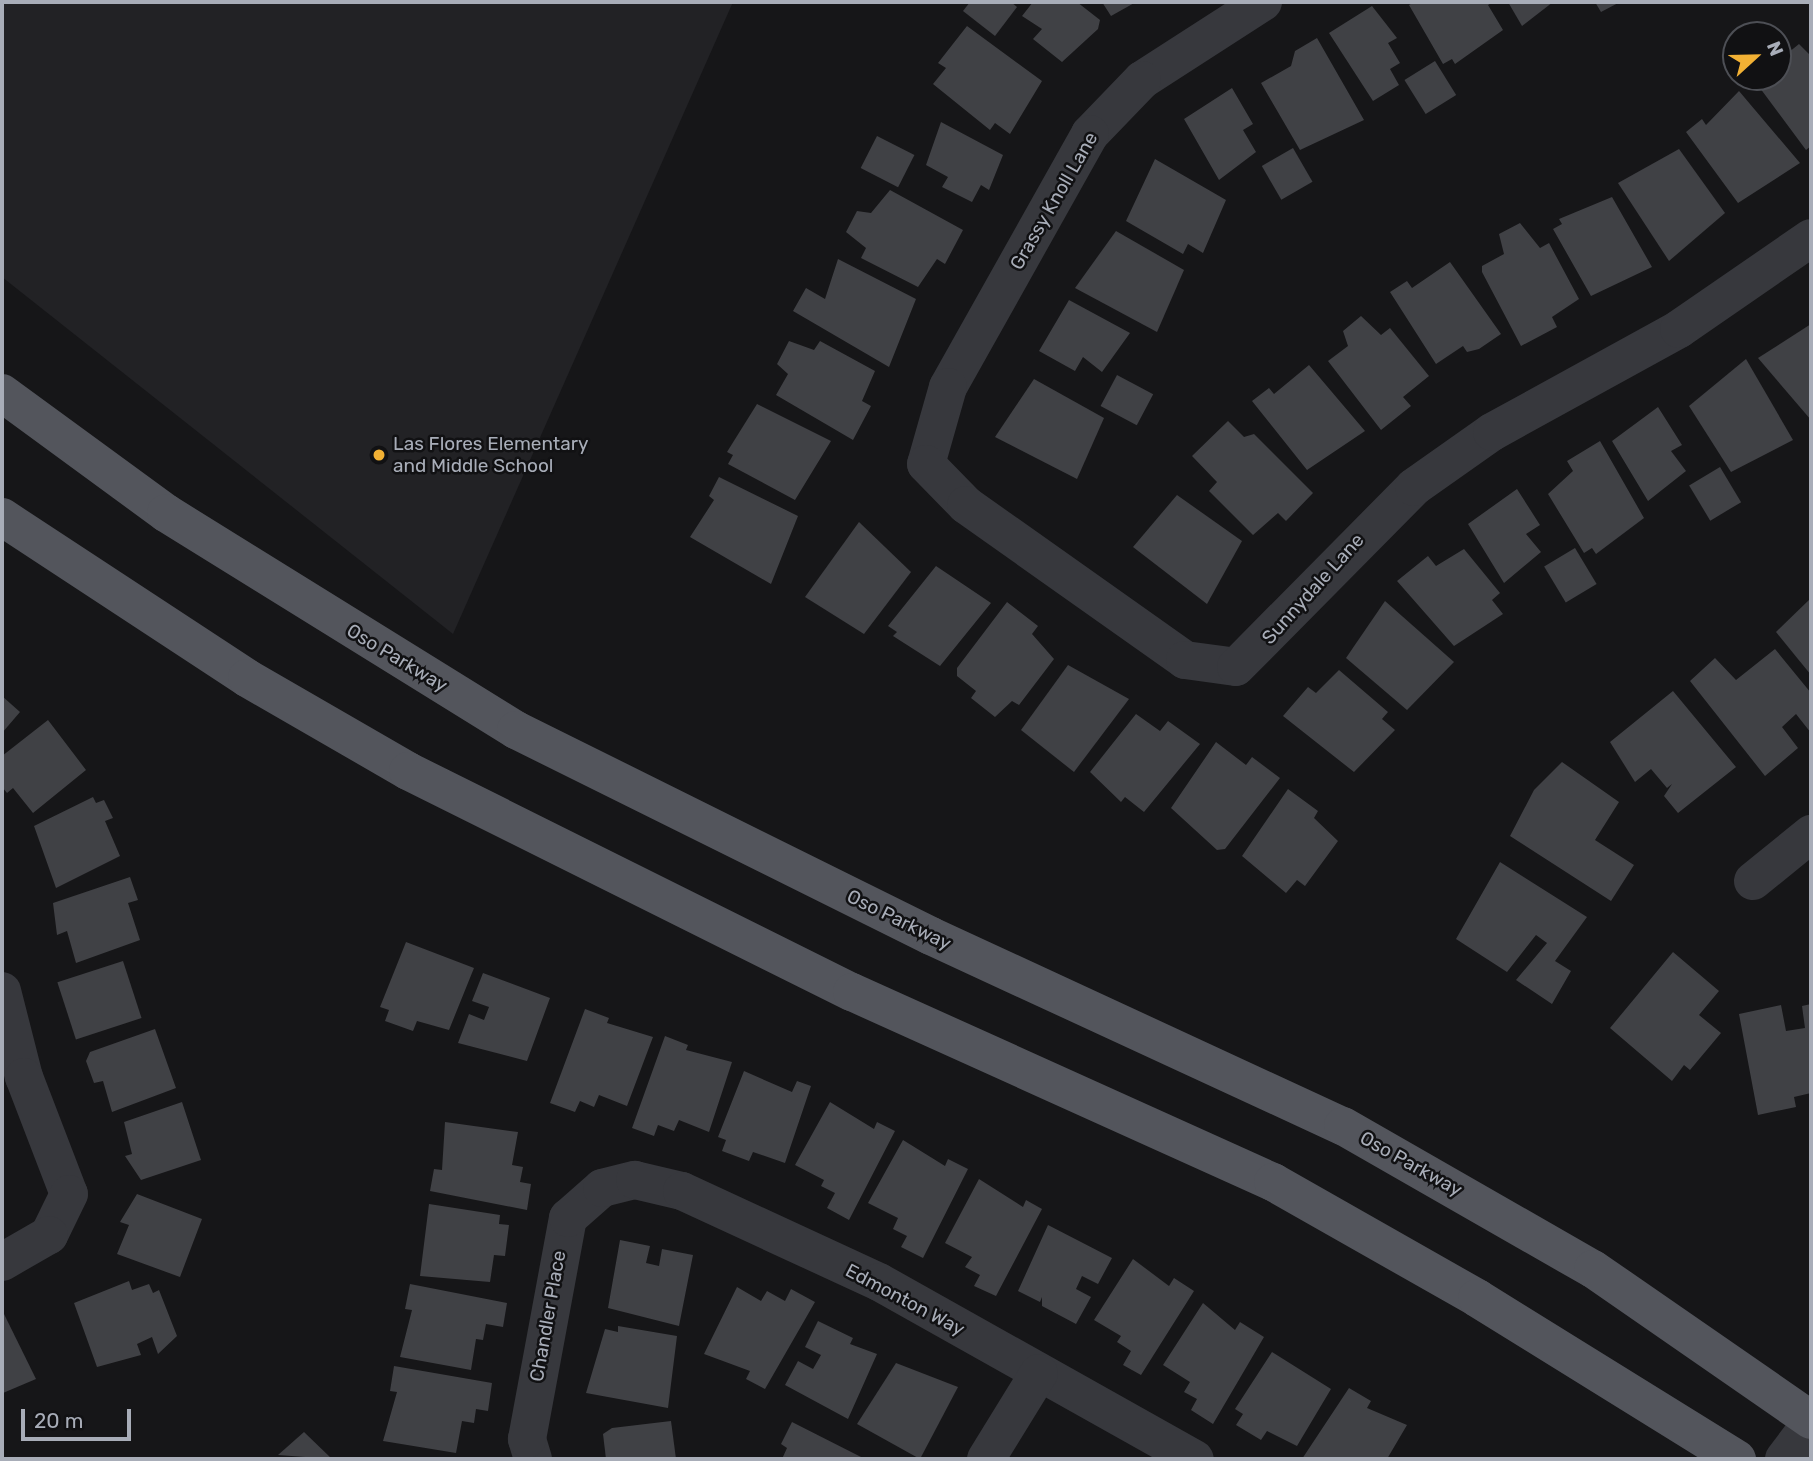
<!DOCTYPE html>
<style>
body{margin:0}
#map{position:relative;width:1813px;height:1461px;overflow:hidden;background:#161618;font-family:Rubik,sans-serif}
div>[style]{position:absolute}
.built>*{inset:0;background:#222225}
.building>*{inset:0;background:#404145;transform-origin:0 0}
.minor>*{height:38px;margin:-19px;padding:0 19px;transform-origin:19px;border-radius:19px;background:#37383d}
.tertiary>*{height:38px;margin:-19px;padding:0 19px;transform-origin:19px;border-radius:19px;background:#37383d}
.primary>*{height:38px;margin:-19px;padding:0 19px;transform-origin:19px;border-radius:19px;background:#53555c}
.dots>*{width:19px;height:19px;translate:-50% -50%;box-sizing:border-box;border:4px solid #111113;border-radius:50%}
span{translate:-50% -50%;white-space:nowrap;text-align:center;line-height:1.15;-webkit-text-stroke:5px #111113;paint-order:stroke}
.street-label{font-size:19px;color:#a8adb8}
.poi-label{font-size:19px;color:#a8adb8}
.left{translate:0 -50%;text-align:left}
.frame{position:absolute;inset:0;border:4px solid #a8adb8;pointer-events:none}
.north{position:absolute;left:1722px;top:21px;width:70px;height:70px;box-sizing:border-box;background:#111113;border:2px solid #4d4f55;border-radius:50%;rotate:68deg;font-size:19px;font-weight:700;line-height:28px;text-align:center;color:#a8adb8}
.north::after{content:'';display:block;margin:auto;width:24px;height:32px;background:#f2b134;clip-path:polygon(50% 0,100% 100%,50% 72%,0 100%)}
.scale{position:absolute;left:21px;top:1409px;width:110px;height:32px;box-sizing:border-box;border:4px solid #a8adb8;border-top:0;padding-left:9px;font-size:21px;line-height:24px;white-space:nowrap;color:#a8adb8;-webkit-text-stroke:5px #111113;paint-order:stroke}
</style>
<div id="map">
<div class="built">
<i style="clip-path:polygon(2px 2px,733px 2px,453px 634px,2px 277px)"></i>
</div>
<div class="building">
<i style="clip-path:polygon(970px 2px,1011px 2px,1017px 7px,995px 36px,963px 11px)"></i>
<i style="clip-path:polygon(1033px 2px,1077px 2px,1100px 20px,1098px 29px,1062px 62px,1033px 39px,1042px 29px,1022px 16px)"></i>
<i style="clip-path:polygon(1102px 2px,1136px 2px,1111px 16px)"></i>
<i style="clip-path:polygon(1414px 2px,1493px 2px,1488px 5px,1503px 30px,1455px 64px,1452px 59px,1443px 64px,1409px 5px)"></i>
<i style="clip-path:polygon(1508px 2px,1553px 2px,1522px 26px)"></i>
<i style="clip-path:polygon(1595px 2px,1620px 2px,1601px 12px)"></i>
<i style="clip-path:polygon(1372px 6px,1397px 38px,1388px 43px,1400px 63px,1390px 69px,1399px 85px,1373px 101px,1329px 33px)"></i>
<i style="clip-path:polygon(967px 26px,1042px 81px,1010px 134px,995px 123px,990px 130px,933px 84px,946px 68px,938px 63px)"></i>
<i style="clip-path:polygon(1317px 38px,1364px 120px,1300px 150px,1261px 83px,1291px 66px,1295px 51px)"></i>
<i style="clip-path:polygon(1799px 44px,1811px 56px,1811px 146px,1806px 150px,1757px 84px,1778px 77px,1778px 61px)"></i>
<i style="left:1435px;top:61px;width:40px;height:36px;rotate:58deg"></i>
<i style="clip-path:polygon(1232px 88px,1253px 124px,1243px 130px,1256px 152px,1219px 180px,1184px 119px)"></i>
<i style="clip-path:polygon(1739px 91px,1800px 163px,1738px 203px,1686px 132px,1702px 119px,1706px 125px)"></i>
<i style="clip-path:polygon(941px 122px,1003px 155px,989px 190px,981px 185px,972px 202px,942px 187px,948px 177px,926px 165px)"></i>
<i style="left:877px;top:136px;width:42px;height:36px;rotate:27deg"></i>
<i style="left:1293px;top:148px;width:39px;height:36px;rotate:60deg"></i>
<i style="clip-path:polygon(1679px 149px,1725px 213px,1669px 261px,1618px 183px)"></i>
<i style="clip-path:polygon(1155px 159px,1226px 200px,1203px 253px,1188px 244px,1183px 254px,1126px 221px)"></i>
<i style="clip-path:polygon(890px 190px,963px 230px,945px 264px,937px 259px,918px 287px,861px 258px,866px 248px,846px 232px,857px 211px,871px 213px)"></i>
<i style="clip-path:polygon(1612px 197px,1652px 267px,1591px 296px,1553px 229px,1562px 224px,1559px 219px)"></i>
<i style="clip-path:polygon(1520px 223px,1540px 248px,1549px 243px,1579px 299px,1552px 317px,1557px 327px,1521px 346px,1482px 272px,1482px 266px,1504px 254px,1499px 234px)"></i>
<i style="clip-path:polygon(1116px 231px,1184px 270px,1157px 332px,1075px 288px)"></i>
<i style="clip-path:polygon(838px 259px,916px 299px,889px 367px,793px 311px,806px 288px,825px 299px)"></i>
<i style="clip-path:polygon(1450px 262px,1501px 334px,1479px 349px,1467px 352px,1463px 346px,1436px 364px,1390px 292px,1407px 281px,1412px 288px)"></i>
<i style="clip-path:polygon(1069px 300px,1130px 333px,1102px 372px,1083px 357px,1075px 371px,1039px 351px)"></i>
<i style="clip-path:polygon(1361px 316px,1381px 335px,1390px 328px,1429px 376px,1403px 397px,1411px 406px,1381px 430px,1328px 361px,1348px 346px,1343px 331px)"></i>
<i style="clip-path:polygon(1811px 324px,1811px 420px,1758px 358px)"></i>
<i style="clip-path:polygon(789px 341px,814px 350px,820px 341px,875px 371px,862px 401px,871px 406px,853px 440px,776px 395px,788px 374px,777px 364px)"></i>
<i style="clip-path:polygon(1746px 359px,1793px 440px,1731px 472px,1689px 406px)"></i>
<i style="clip-path:polygon(1309px 365px,1365px 431px,1307px 470px,1252px 401px,1269px 388px,1274px 394px)"></i>
<i style="left:1117px;top:375px;width:41px;height:35px;rotate:28deg"></i>
<i style="clip-path:polygon(1034px 379px,1104px 418px,1077px 479px,995px 437px)"></i>
<i style="clip-path:polygon(757px 404px,831px 441px,795px 500px,728px 464px,733px 455px,727px 452px)"></i>
<i style="clip-path:polygon(1658px 407px,1682px 445px,1671px 451px,1686px 471px,1648px 501px,1612px 441px)"></i>
<i style="clip-path:polygon(1228px 421px,1244px 437px,1254px 434px,1313px 493px,1286px 521px,1278px 513px,1253px 535px,1209px 491px,1217px 482px,1192px 456px)"></i>
<i style="clip-path:polygon(1600px 441px,1644px 518px,1596px 554px,1592px 548px,1584px 553px,1548px 494px,1573px 471px,1567px 461px)"></i>
<i style="left:1720px;top:467px;width:41px;height:36px;rotate:59deg"></i>
<i style="clip-path:polygon(719px 477px,798px 516px,771px 584px,690px 537px,714px 500px,709px 496px)"></i>
<i style="clip-path:polygon(1517px 489px,1540px 525px,1526px 534px,1541px 552px,1504px 583px,1468px 524px)"></i>
<i style="clip-path:polygon(1177px 495px,1242px 541px,1207px 604px,1133px 547px)"></i>
<i style="clip-path:polygon(859px 522px,911px 572px,864px 634px,805px 597px)"></i>
<i style="left:1575px;top:548px;width:42px;height:36px;rotate:59deg"></i>
<i style="clip-path:polygon(1464px 549px,1500px 593px,1492px 600px,1503px 614px,1454px 646px,1397px 581px,1428px 556px,1436px 566px)"></i>
<i style="clip-path:polygon(936px 566px,991px 603px,940px 666px,893px 636px,897px 632px,888px 626px)"></i>
<i style="clip-path:polygon(1811px 598px,1811px 675px,1776px 632px)"></i>
<i style="clip-path:polygon(1385px 601px,1454px 662px,1407px 710px,1346px 658px)"></i>
<i style="clip-path:polygon(1007px 602px,1038px 626px,1032px 634px,1054px 659px,1019px 705px,1012px 701px,995px 717px,971px 698px,976px 691px,957px 676px,957px 668px)"></i>
<i style="clip-path:polygon(1775px 649px,1811px 693px,1811px 733px,1796px 714px,1782px 727px,1798px 748px,1765px 776px,1690px 681px,1715px 658px,1736px 680px)"></i>
<i style="clip-path:polygon(1068px 665px,1129px 699px,1074px 772px,1021px 730px)"></i>
<i style="clip-path:polygon(1339px 670px,1388px 712px,1382px 719px,1395px 730px,1354px 772px,1283px 716px,1308px 687px,1316px 693px)"></i>
<i style="clip-path:polygon(1673px 691px,1736px 767px,1678px 813px,1664px 796px,1672px 784px,1667px 788px,1651px 769px,1635px 782px,1610px 742px)"></i>
<i style="clip-path:polygon(2px 696px,20px 712px,2px 733px)"></i>
<i style="clip-path:polygon(1136px 714px,1160px 731px,1168px 721px,1200px 744px,1144px 812px,1125px 797px,1121px 802px,1090px 772px)"></i>
<i style="clip-path:polygon(48px 720px,86px 770px,33px 813px,13px 788px,7px 793px,2px 787px,2px 756px)"></i>
<i style="clip-path:polygon(1216px 742px,1246px 765px,1252px 757px,1280px 778px,1225px 849px,1217px 850px,1171px 808px)"></i>
<i style="clip-path:polygon(1562px 762px,1619px 802px,1595px 840px,1634px 865px,1611px 901px,1510px 836px,1534px 790px)"></i>
<i style="clip-path:polygon(1288px 789px,1318px 811px,1314px 818px,1338px 841px,1305px 886px,1297px 880px,1286px 893px,1242px 856px)"></i>
<i style="clip-path:polygon(93px 797px,96px 803px,104px 800px,113px 818px,105px 821px,120px 856px,56px 888px,34px 826px)"></i>
<i style="clip-path:polygon(1500px 862px,1587px 917px,1555px 961px,1571px 971px,1552px 1004px,1516px 980px,1547px 943px,1536px 935px,1507px 972px,1456px 939px)"></i>
<i style="clip-path:polygon(130px 877px,138px 900px,128px 903px,140px 940px,76px 963px,67px 931px,57px 935px,53px 903px)"></i>
<i style="clip-path:polygon(406px 942px,474px 968px,449px 1030px,417px 1021px,413px 1031px,385px 1021px,389px 1010px,380px 1007px)"></i>
<i style="clip-path:polygon(1673px 952px,1719px 991px,1699px 1015px,1721px 1033px,1690px 1070px,1684px 1065px,1672px 1081px,1610px 1028px)"></i>
<i style="left:123px;top:961px;width:60px;height:69px;rotate:72deg"></i>
<i style="clip-path:polygon(483px 973px,550px 998px,527px 1061px,458px 1043px,469px 1014px,484px 1020px,489px 1007px,472px 1001px)"></i>
<i style="clip-path:polygon(1811px 1004px,1811px 1093px,1794px 1097px,1796px 1107px,1758px 1115px,1739px 1014px,1781px 1005px,1786px 1031px,1805px 1028px,1802px 1006px)"></i>
<i style="clip-path:polygon(585px 1009px,609px 1018px,607px 1023px,653px 1037px,627px 1106px,599px 1095px,594px 1107px,580px 1101px,575px 1112px,550px 1103px)"></i>
<i style="clip-path:polygon(155px 1029px,176px 1088px,112px 1112px,103px 1081px,94px 1083px,86px 1061px,90px 1052px)"></i>
<i style="clip-path:polygon(665px 1036px,688px 1045px,686px 1050px,732px 1062px,709px 1132px,679px 1120px,674px 1131px,658px 1125px,654px 1136px,632px 1128px)"></i>
<i style="clip-path:polygon(744px 1071px,792px 1092px,797px 1081px,811px 1086px,785px 1163px,753px 1152px,749px 1161px,722px 1151px,726px 1140px,718px 1137px)"></i>
<i style="clip-path:polygon(182px 1102px,201px 1160px,141px 1180px,125px 1156px,132px 1154px,124px 1122px)"></i>
<i style="clip-path:polygon(830px 1102px,874px 1129px,877px 1122px,895px 1131px,849px 1220px,827px 1208px,835px 1193px,821px 1186px,824px 1180px,795px 1165px)"></i>
<i style="clip-path:polygon(445px 1122px,518px 1132px,512px 1165px,523px 1167px,520px 1182px,531px 1184px,527px 1210px,430px 1191px,434px 1169px,442px 1170px)"></i>
<i style="clip-path:polygon(903px 1140px,945px 1166px,948px 1159px,968px 1169px,923px 1258px,901px 1247px,907px 1236px,893px 1229px,898px 1218px,868px 1203px)"></i>
<i style="clip-path:polygon(979px 1179px,1023px 1207px,1026px 1200px,1042px 1209px,996px 1296px,974px 1286px,980px 1275px,965px 1267px,972px 1257px,945px 1243px)"></i>
<i style="clip-path:polygon(137px 1194px,202px 1219px,180px 1277px,117px 1254px,129px 1225px,120px 1222px)"></i>
<i style="clip-path:polygon(429px 1204px,500px 1215px,499px 1224px,509px 1225px,505px 1256px,494px 1255px,490px 1282px,420px 1276px)"></i>
<i style="clip-path:polygon(1048px 1225px,1112px 1258px,1098px 1284px,1082px 1276px,1076px 1289px,1091px 1297px,1076px 1324px,1042px 1306px,1042px 1297px,1040px 1302px,1018px 1291px)"></i>
<i style="clip-path:polygon(620px 1240px,650px 1246px,646px 1263px,659px 1266px,662px 1249px,693px 1255px,679px 1326px,608px 1308px)"></i>
<i style="clip-path:polygon(1133px 1259px,1169px 1286px,1174px 1278px,1194px 1291px,1141px 1375px,1123px 1365px,1131px 1351px,1117px 1342px,1121px 1336px,1094px 1320px)"></i>
<i style="clip-path:polygon(129px 1281px,132px 1290px,149px 1284px,153px 1293px,159px 1290px,177px 1336px,158px 1354px,152px 1337px,137px 1344px,141px 1355px,97px 1367px,74px 1303px)"></i>
<i style="clip-path:polygon(410px 1284px,507px 1303px,503px 1327px,486px 1324px,483px 1340px,476px 1339px,471px 1370px,400px 1357px,412px 1310px,405px 1309px)"></i>
<i style="clip-path:polygon(737px 1287px,761px 1301px,767px 1291px,785px 1301px,791px 1289px,815px 1302px,765px 1389px,746px 1379px,750px 1371px,704px 1354px)"></i>
<i style="clip-path:polygon(1203px 1303px,1235px 1330px,1240px 1322px,1264px 1337px,1213px 1424px,1191px 1410px,1197px 1399px,1184px 1392px,1190px 1382px,1163px 1365px)"></i>
<i style="clip-path:polygon(4px 1314px,36px 1379px,3px 1393px,2px 1315px)"></i>
<i style="clip-path:polygon(818px 1321px,853px 1338px,850px 1344px,877px 1354px,848px 1419px,785px 1385px,798px 1361px,813px 1369px,821px 1355px,805px 1347px)"></i>
<i style="clip-path:polygon(618px 1326px,677px 1336px,668px 1408px,586px 1393px,605px 1329px,618px 1332px)"></i>
<i style="clip-path:polygon(1272px 1352px,1331px 1389px,1297px 1446px,1267px 1431px,1261px 1440px,1236px 1425px,1243px 1414px,1235px 1409px)"></i>
<i style="clip-path:polygon(896px 1363px,958px 1387px,920px 1459px,857px 1424px)"></i>
<i style="clip-path:polygon(394px 1366px,492px 1383px,488px 1411px,476px 1409px,474px 1423px,462px 1421px,456px 1453px,383px 1441px,397px 1392px,390px 1391px)"></i>
<i style="clip-path:polygon(1349px 1388px,1371px 1401px,1367px 1408px,1407px 1425px,1387px 1459px,1302px 1459px)"></i>
<i style="clip-path:polygon(671px 1421px,676px 1459px,606px 1459px,603px 1434px,612px 1428px)"></i>
<i style="clip-path:polygon(792px 1422px,865px 1459px,782px 1459px,787px 1448px,781px 1444px)"></i>
<i style="clip-path:polygon(304px 1432px,332px 1459px,278px 1455px)"></i>
</div>
<div class="minor">
<i style="left:1263px;top:2px;width:144px;rotate:147.2deg"></i>
<i style="left:1142px;top:80px;width:75px;rotate:133.9deg"></i>
<i style="left:1090px;top:134px;width:290px;rotate:119.3deg"></i>
<i style="left:948px;top:387px;width:80px;rotate:105.9deg"></i>
<i style="left:926px;top:464px;width:57px;rotate:45.7deg"></i>
<i style="left:966px;top:505px;width:268px;rotate:35.3deg"></i>
<i style="left:1185px;top:660px;width:51px;rotate:7.8deg"></i>
<i style="left:1236px;top:667px;width:253px;rotate:-45.3deg"></i>
<i style="left:1414px;top:487px;width:95px;rotate:-35.2deg"></i>
<i style="left:1492px;top:432px;width:213px;rotate:-28.8deg"></i>
<i style="left:1679px;top:329px;width:160px;rotate:-34.6deg"></i>
<i style="left:1753px;top:881px;width:75px;rotate:-39deg"></i>
<i style="left:2px;top:991px;width:89px;rotate:75.7deg"></i>
<i style="left:24px;top:1077px;width:125px;rotate:69deg"></i>
<i style="left:69px;top:1194px;width:46px;rotate:116deg"></i>
<i style="left:49px;top:1235px;width:54px;rotate:150.1deg"></i>
<i style="left:533px;top:1459px;width:21px;rotate:-107deg"></i>
<i style="left:527px;top:1439px;width:225px;rotate:-79.5deg"></i>
<i style="left:568px;top:1218px;width:45px;rotate:-41.4deg"></i>
<i style="left:602px;top:1188px;width:34px;rotate:-14deg"></i>
<i style="left:635px;top:1180px;width:48px;rotate:13.2deg"></i>
<i style="left:682px;top:1191px;width:217px;rotate:24.8deg"></i>
<i style="left:879px;top:1282px;width:362px;rotate:29.3deg"></i>
<i style="left:986px;top:1459px;width:101px;rotate:-58.4deg"></i>
</div>
<div class="tertiary">
<i style="left:1784px;top:1459px;width:45px;rotate:-53.1deg"></i>
</div>
<div class="primary">
<i style="left:2px;top:393px;width:203px;rotate:36.2deg"></i>
<i style="left:166px;top:513px;width:412px;rotate:31.8deg"></i>
<i style="left:516px;top:730px;width:463px;rotate:26.4deg"></i>
<i style="left:931px;top:936px;width:454px;rotate:24.8deg"></i>
<i style="left:1343px;top:1126px;width:288px;rotate:29.8deg"></i>
<i style="left:1593px;top:1269px;width:265px;rotate:34.7deg"></i>
<i style="left:2px;top:517px;width:293px;rotate:33.3deg"></i>
<i style="left:247px;top:678px;width:186px;rotate:30deg"></i>
<i style="left:408px;top:771px;width:496px;rotate:26.5deg"></i>
<i style="left:852px;top:992px;width:462px;rotate:24.3deg"></i>
<i style="left:1273px;top:1182px;width:235px;rotate:29.6deg"></i>
<i style="left:1477px;top:1298px;width:306px;rotate:31.8deg"></i>
</div>
<div class="dots">
<i style="left:379px;top:455px;background:#f2b134"></i>
</div>
<div class="street-label">
<span style="left:1054px;top:201px;rotate:-60deg">Grassy Knoll Lane</span>
<span style="left:1313px;top:589px;rotate:-48deg">Sunnydale Lane</span>
<span style="left:397px;top:658px;rotate:31deg">Oso Parkway</span>
<span style="left:899px;top:920px;rotate:26deg">Oso Parkway</span>
<span style="left:1411px;top:1164px;rotate:29deg">Oso Parkway</span>
<span style="left:905px;top:1300px;rotate:28deg">Edmonton Way</span>
<span style="left:548px;top:1316px;rotate:-80deg">Chandler Place</span>
</div>
<div class="poi-label">
<span class="left" style="left:393px;top:455px">Las Flores Elementary<br>and Middle School</span>
</div>
<div class="frame"></div>
<div class="north">N</div>
<div class="scale">20 m</div>
</div>
